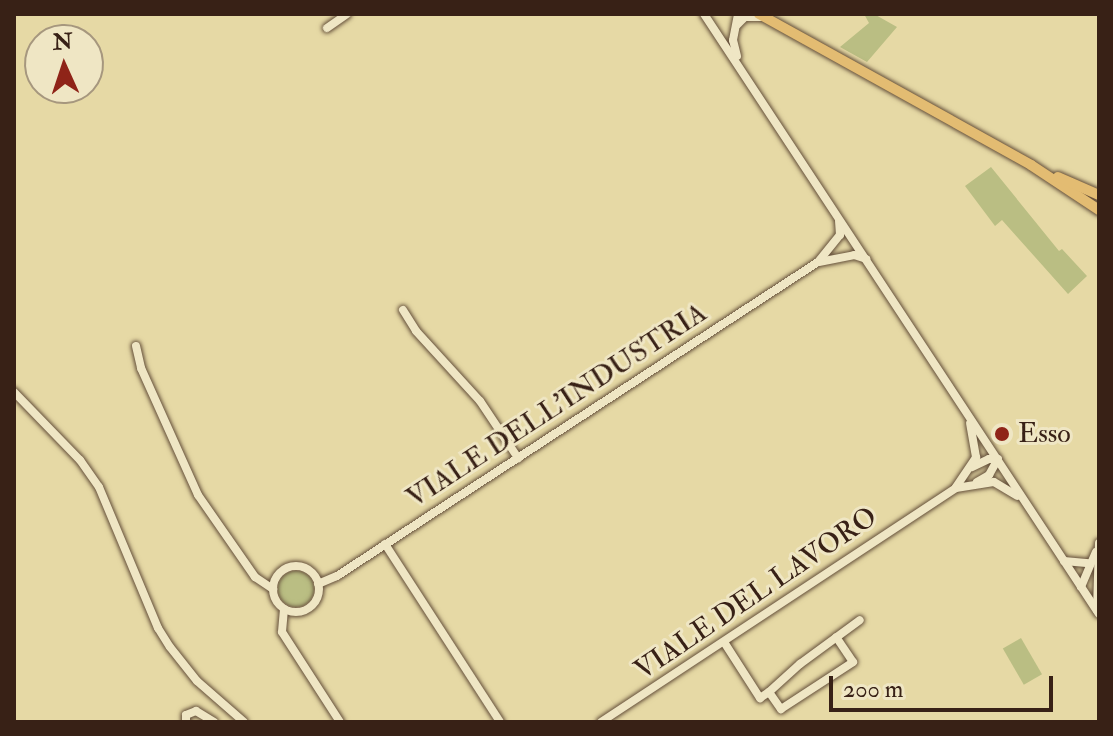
<!DOCTYPE html>
<style>
body{margin:0}
#map{position:relative;width:1113px;height:736px;overflow:hidden;background:#e6d9a5;font-family:"IM FELL Double Pica",serif}
div>[style]{position:absolute}
.green>*{inset:0;background:#babe83;transform-origin:0 0}
.round{border-radius:50%}
.roads{filter:drop-shadow(0 0 2px #644f3a) drop-shadow(0 0 2px #644f3a)}
.minor>*{height:8px;margin:-4px;padding:0 4px;transform-origin:4px;border-radius:4px;background:#efe6c4}
.minor>.ring{margin:-4px;padding:0;box-sizing:content-box;background:none;border:8px solid #efe6c4;border-radius:50%}
.major>*{height:10px;margin:-5px;padding:0 5px;transform-origin:5px;border-radius:5px;background:#e3bc72}
.dots>*{width:22px;height:22px;translate:-50% -50%;box-sizing:border-box;border:4px solid #efe6c4;border-radius:50%}
span{translate:-50% -50%;white-space:nowrap;text-align:center;line-height:1.15;-webkit-text-stroke:6px #efe6c4;paint-order:stroke}
.street-label{font-size:28px;color:#382116}
.poi-label{font-size:28px;color:#382116}
.left{translate:0 -50%;text-align:left}
.frame{position:absolute;inset:0;border:16px solid #382116;pointer-events:none}
.north{position:absolute;left:24px;top:24px;width:80px;height:80px;box-sizing:border-box;background:#efe6c4;border:2px solid #a6977e;border-radius:50%;rotate:357deg;font-size:22px;font-weight:700;line-height:32px;text-align:center;color:#382116}
.north::after{content:'';display:block;margin:auto;width:28px;height:36px;background:#8f2418;clip-path:polygon(50% 0,100% 100%,50% 72%,0 100%)}
.scale{position:absolute;left:829px;top:676px;width:224px;height:36px;box-sizing:border-box;border:4px solid #382116;border-top:0;padding-left:10px;font-size:24px;line-height:28px;white-space:nowrap;color:#382116;-webkit-text-stroke:6px #efe6c4;paint-order:stroke}
</style>
<div id="map">
<div class="green">
<i style="clip-path:polygon(864px 14px,874px 14px,897px 27px,867px 62px,840px 47px,869px 23px)"></i>
<i style="clip-path:polygon(991px 167px,1059px 251px,1062px 249px,1087px 276px,1068px 294px,1002px 220px,995px 226px,965px 186px)"></i>
<i class="round" style="left:278px;top:571px;width:36px;height:36px"></i>
<i style="left:1021px;top:638px;width:42px;height:21px;rotate:60deg"></i>
</div>
<div class="roads">
<div class="minor">
<i style="left:704px;top:14px;width:718px;rotate:56.64deg"></i>
<i style="left:737px;top:25px;width:11px;rotate:-45deg"></i>
<i style="left:745px;top:17px;width:18px"></i>
<i style="left:327px;top:28px;width:24px;rotate:-35deg"></i>
<i style="left:737px;top:56px;width:16px;rotate:-104deg"></i>
<i style="left:733px;top:40px;width:26px;rotate:-79deg"></i>
<i style="left:819px;top:262px;width:36px;rotate:-11deg"></i>
<i style="left:854px;top:255px;width:13px;rotate:18deg"></i>
<i style="left:403px;top:310px;width:25px;rotate:58deg"></i>
<i style="left:416px;top:331px;width:95px;rotate:47.6deg"></i>
<i style="left:480px;top:401px;width:69px;rotate:56.3deg"></i>
<i style="left:136px;top:346px;width:23px;rotate:77deg"></i>
<i style="left:141px;top:368px;width:139px;rotate:65.8deg"></i>
<i style="left:198px;top:495px;width:100px;rotate:55.2deg"></i>
<i style="left:255px;top:577px;width:22px;rotate:34deg"></i>
<i style="left:14px;top:392px;width:95px;rotate:45.9deg"></i>
<i style="left:80px;top:460px;width:33px;rotate:55deg"></i>
<i style="left:99px;top:487px;width:153px;rotate:67.3deg"></i>
<i style="left:158px;top:628px;width:22px;rotate:58deg"></i>
<i style="left:170px;top:647px;width:43px;rotate:51.5deg"></i>
<i style="left:197px;top:681px;width:62px;rotate:41.1deg"></i>
<i style="left:972px;top:467px;width:19px;rotate:-25deg"></i>
<i style="left:989px;top:459px;width:9px"></i>
<i style="left:977px;top:482px;width:14px;rotate:-30deg"></i>
<i style="left:989px;top:475px;width:18px;rotate:-61deg"></i>
<i style="left:956px;top:487px;width:36px;rotate:-56deg"></i>
<i style="left:976px;top:457px;width:34px;rotate:-100deg"></i>
<i style="left:385px;top:544px;width:212px;rotate:57.1deg"></i>
<i style="left:1064px;top:561px;width:25px;rotate:5deg"></i>
<i class="ring" style="left:273px;top:566px;width:38px;height:38px"></i>
<i style="left:318px;top:584px;width:21px;rotate:-23deg"></i>
<i style="left:337px;top:576px;width:574px;rotate:-33.14deg"></i>
<i style="left:818px;top:262px;width:35px;rotate:-51deg"></i>
<i style="left:840px;top:235px;width:14px;rotate:-94deg"></i>
<i style="left:1081px;top:587px;width:38px;rotate:-67deg"></i>
<i style="left:284px;top:609px;width:23px;rotate:95deg"></i>
<i style="left:282px;top:632px;width:107px;rotate:57.2deg"></i>
<i style="left:1097px;top:610px;width:67px;rotate:-88.3deg"></i>
<i style="left:724px;top:642px;width:67px;rotate:57.3deg"></i>
<i style="left:760px;top:698px;width:11px;rotate:-34deg"></i>
<i style="left:769px;top:692px;width:21px;rotate:55deg"></i>
<i style="left:781px;top:709px;width:86px;rotate:-33.1deg"></i>
<i style="left:853px;top:662px;width:30px;rotate:-124deg"></i>
<i style="left:769px;top:692px;width:42px;rotate:-42.1deg"></i>
<i style="left:800px;top:664px;width:74px;rotate:-36.3deg"></i>
<i style="left:186px;top:722px;width:7px;rotate:-90deg"></i>
<i style="left:186px;top:715px;width:11px;rotate:-22deg"></i>
<i style="left:196px;top:711px;width:21px;rotate:31deg"></i>
<i style="left:601px;top:722px;width:425px;rotate:-33.4deg"></i>
<i style="left:956px;top:488px;width:38px;rotate:-9deg"></i>
<i style="left:994px;top:482px;width:27px;rotate:31deg"></i>
</div>
<div class="major">
<i style="left:759px;top:14px;width:311px;rotate:29deg"></i>
<i style="left:1031px;top:165px;width:82px;rotate:33.5deg"></i>
<i style="left:1058px;top:177px;width:45px;rotate:23.7deg"></i>
</div>
</div>
<div class="dots">
<i style="left:1002px;top:434px;background:#8f2418"></i>
</div>
<div class="street-label">
<span style="left:557px;top:406px;rotate:-33deg">VIALE DELL'INDUSTRIA</span>
<span style="left:756px;top:594px;rotate:-34deg">VIALE DEL LAVORO</span>
</div>
<div class="poi-label">
<span class="left" style="left:1018px;top:434px">Esso</span>
</div>
<div class="frame"></div>
<div class="north">N</div>
<div class="scale">200 m</div>
</div>
